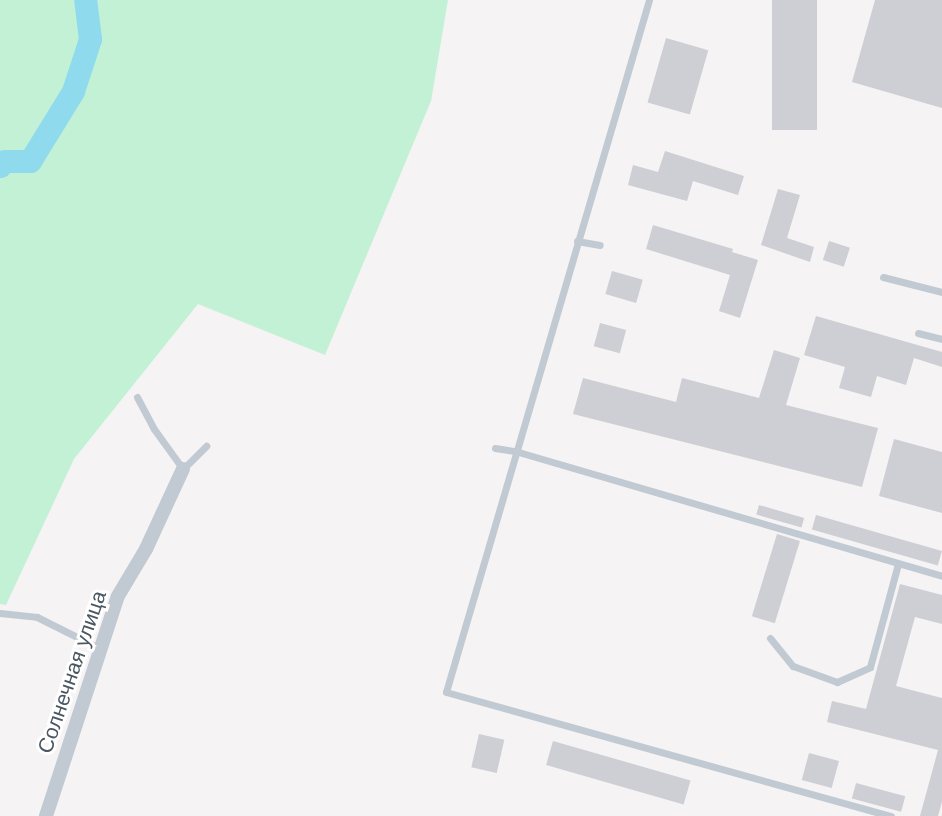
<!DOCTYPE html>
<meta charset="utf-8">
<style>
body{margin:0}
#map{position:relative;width:942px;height:816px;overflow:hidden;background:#f5f3f3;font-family:Arial,sans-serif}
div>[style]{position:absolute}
.green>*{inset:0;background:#c3f1d5}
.river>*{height:23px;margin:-11.5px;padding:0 11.5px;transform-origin:11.5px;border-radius:11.5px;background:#90daee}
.building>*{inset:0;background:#cdcfd5;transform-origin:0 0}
.lane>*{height:7px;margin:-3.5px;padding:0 3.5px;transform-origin:3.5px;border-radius:3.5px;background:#c1cad2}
.street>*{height:14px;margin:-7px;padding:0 7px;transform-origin:7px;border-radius:7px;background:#c1cad2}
span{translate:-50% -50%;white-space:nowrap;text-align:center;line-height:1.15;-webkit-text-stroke:6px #fff;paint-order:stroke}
.street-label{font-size:21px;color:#4a5661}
</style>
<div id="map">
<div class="green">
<i style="clip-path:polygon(0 0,448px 0,431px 101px,325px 355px,198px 304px,74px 459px,6px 605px,0 604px)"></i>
</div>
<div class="river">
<i style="left:0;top:166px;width:6px;rotate:-51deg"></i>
<i style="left:4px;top:161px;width:26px"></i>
<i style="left:30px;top:161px;width:82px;rotate:-58.4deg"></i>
<i style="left:73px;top:91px;width:55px;rotate:-71.9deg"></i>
<i style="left:90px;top:39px;width:39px;rotate:-97deg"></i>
</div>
<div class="building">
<i style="left:772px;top:0;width:45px;height:130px"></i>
<i style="clip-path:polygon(875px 0,942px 0,942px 108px,852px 82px)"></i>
<i style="left:666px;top:38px;width:44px;height:67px;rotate:16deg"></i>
<i style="clip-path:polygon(665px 151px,744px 176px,738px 195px,693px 181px,687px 201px,628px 185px,633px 165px,658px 172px)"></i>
<i style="clip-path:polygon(778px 189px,800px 195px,787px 238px,814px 247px,810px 262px,761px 245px)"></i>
<i style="clip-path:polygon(653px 225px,733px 249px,732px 252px,758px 260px,740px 318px,719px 311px,730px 275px,646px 249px)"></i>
<i style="left:829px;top:241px;width:22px;height:20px;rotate:18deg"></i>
<i style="left:612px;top:271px;width:32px;height:24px;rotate:16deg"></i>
<i style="clip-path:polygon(816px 316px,942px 352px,942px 367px,914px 358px,906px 385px,877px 376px,871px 397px,839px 388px,845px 367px,804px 355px)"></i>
<i style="left:600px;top:323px;width:27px;height:24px;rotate:15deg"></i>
<i style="clip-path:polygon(774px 350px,800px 358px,786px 405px,878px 428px,862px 487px,573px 414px,583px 378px,676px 402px,682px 378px,759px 398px)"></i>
<i style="clip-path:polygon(894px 439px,942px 452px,942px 513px,879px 496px)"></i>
<i style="left:759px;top:505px;width:47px;height:10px;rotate:16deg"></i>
<i style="left:816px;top:515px;width:131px;height:15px;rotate:16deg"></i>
<i style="left:777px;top:534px;width:24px;height:86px;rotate:17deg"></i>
<i style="clip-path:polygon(900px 584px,942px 595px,942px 624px,915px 617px,896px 686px,942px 698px,942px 802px,938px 816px,920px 816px,938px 750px,827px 722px,832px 701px,866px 709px)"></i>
<i style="left:479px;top:734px;width:26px;height:34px;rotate:13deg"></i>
<i style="left:553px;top:741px;width:143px;height:25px;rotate:16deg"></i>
<i style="left:809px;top:753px;width:31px;height:28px;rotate:15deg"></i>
<i style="left:856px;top:783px;width:51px;height:16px;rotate:15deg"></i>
</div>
<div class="lane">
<i style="left:649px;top:0;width:721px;rotate:106.35deg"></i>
<i style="left:446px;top:692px;width:462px;rotate:15.6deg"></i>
<i style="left:577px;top:241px;width:23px;rotate:10deg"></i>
<i style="left:883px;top:277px;width:61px;rotate:14.3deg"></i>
<i style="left:918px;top:333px;width:25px;rotate:14deg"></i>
<i style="left:137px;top:397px;width:36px;rotate:62deg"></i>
<i style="left:154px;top:429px;width:49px;rotate:54.1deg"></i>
<i style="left:183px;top:469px;width:33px;rotate:-45deg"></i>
<i style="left:495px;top:448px;width:20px;rotate:9deg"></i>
<i style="left:515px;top:451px;width:445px;rotate:16.3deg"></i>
<i style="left:0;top:613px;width:37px;rotate:6deg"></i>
<i style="left:37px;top:617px;width:69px;rotate:26.6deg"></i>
<i style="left:770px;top:638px;width:36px;rotate:51deg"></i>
<i style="left:793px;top:666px;width:47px;rotate:20deg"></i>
<i style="left:837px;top:682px;width:36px;rotate:-24deg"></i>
<i style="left:870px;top:667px;width:107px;rotate:-74.8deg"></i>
</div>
<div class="street">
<i style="left:46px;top:816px;width:231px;rotate:-71.9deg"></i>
<i style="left:118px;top:596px;width:55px;rotate:-59.2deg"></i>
<i style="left:146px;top:549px;width:88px;rotate:-65.2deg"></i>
</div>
<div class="street-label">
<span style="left:72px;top:672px;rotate:-71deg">Солнечная улица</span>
</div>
</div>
